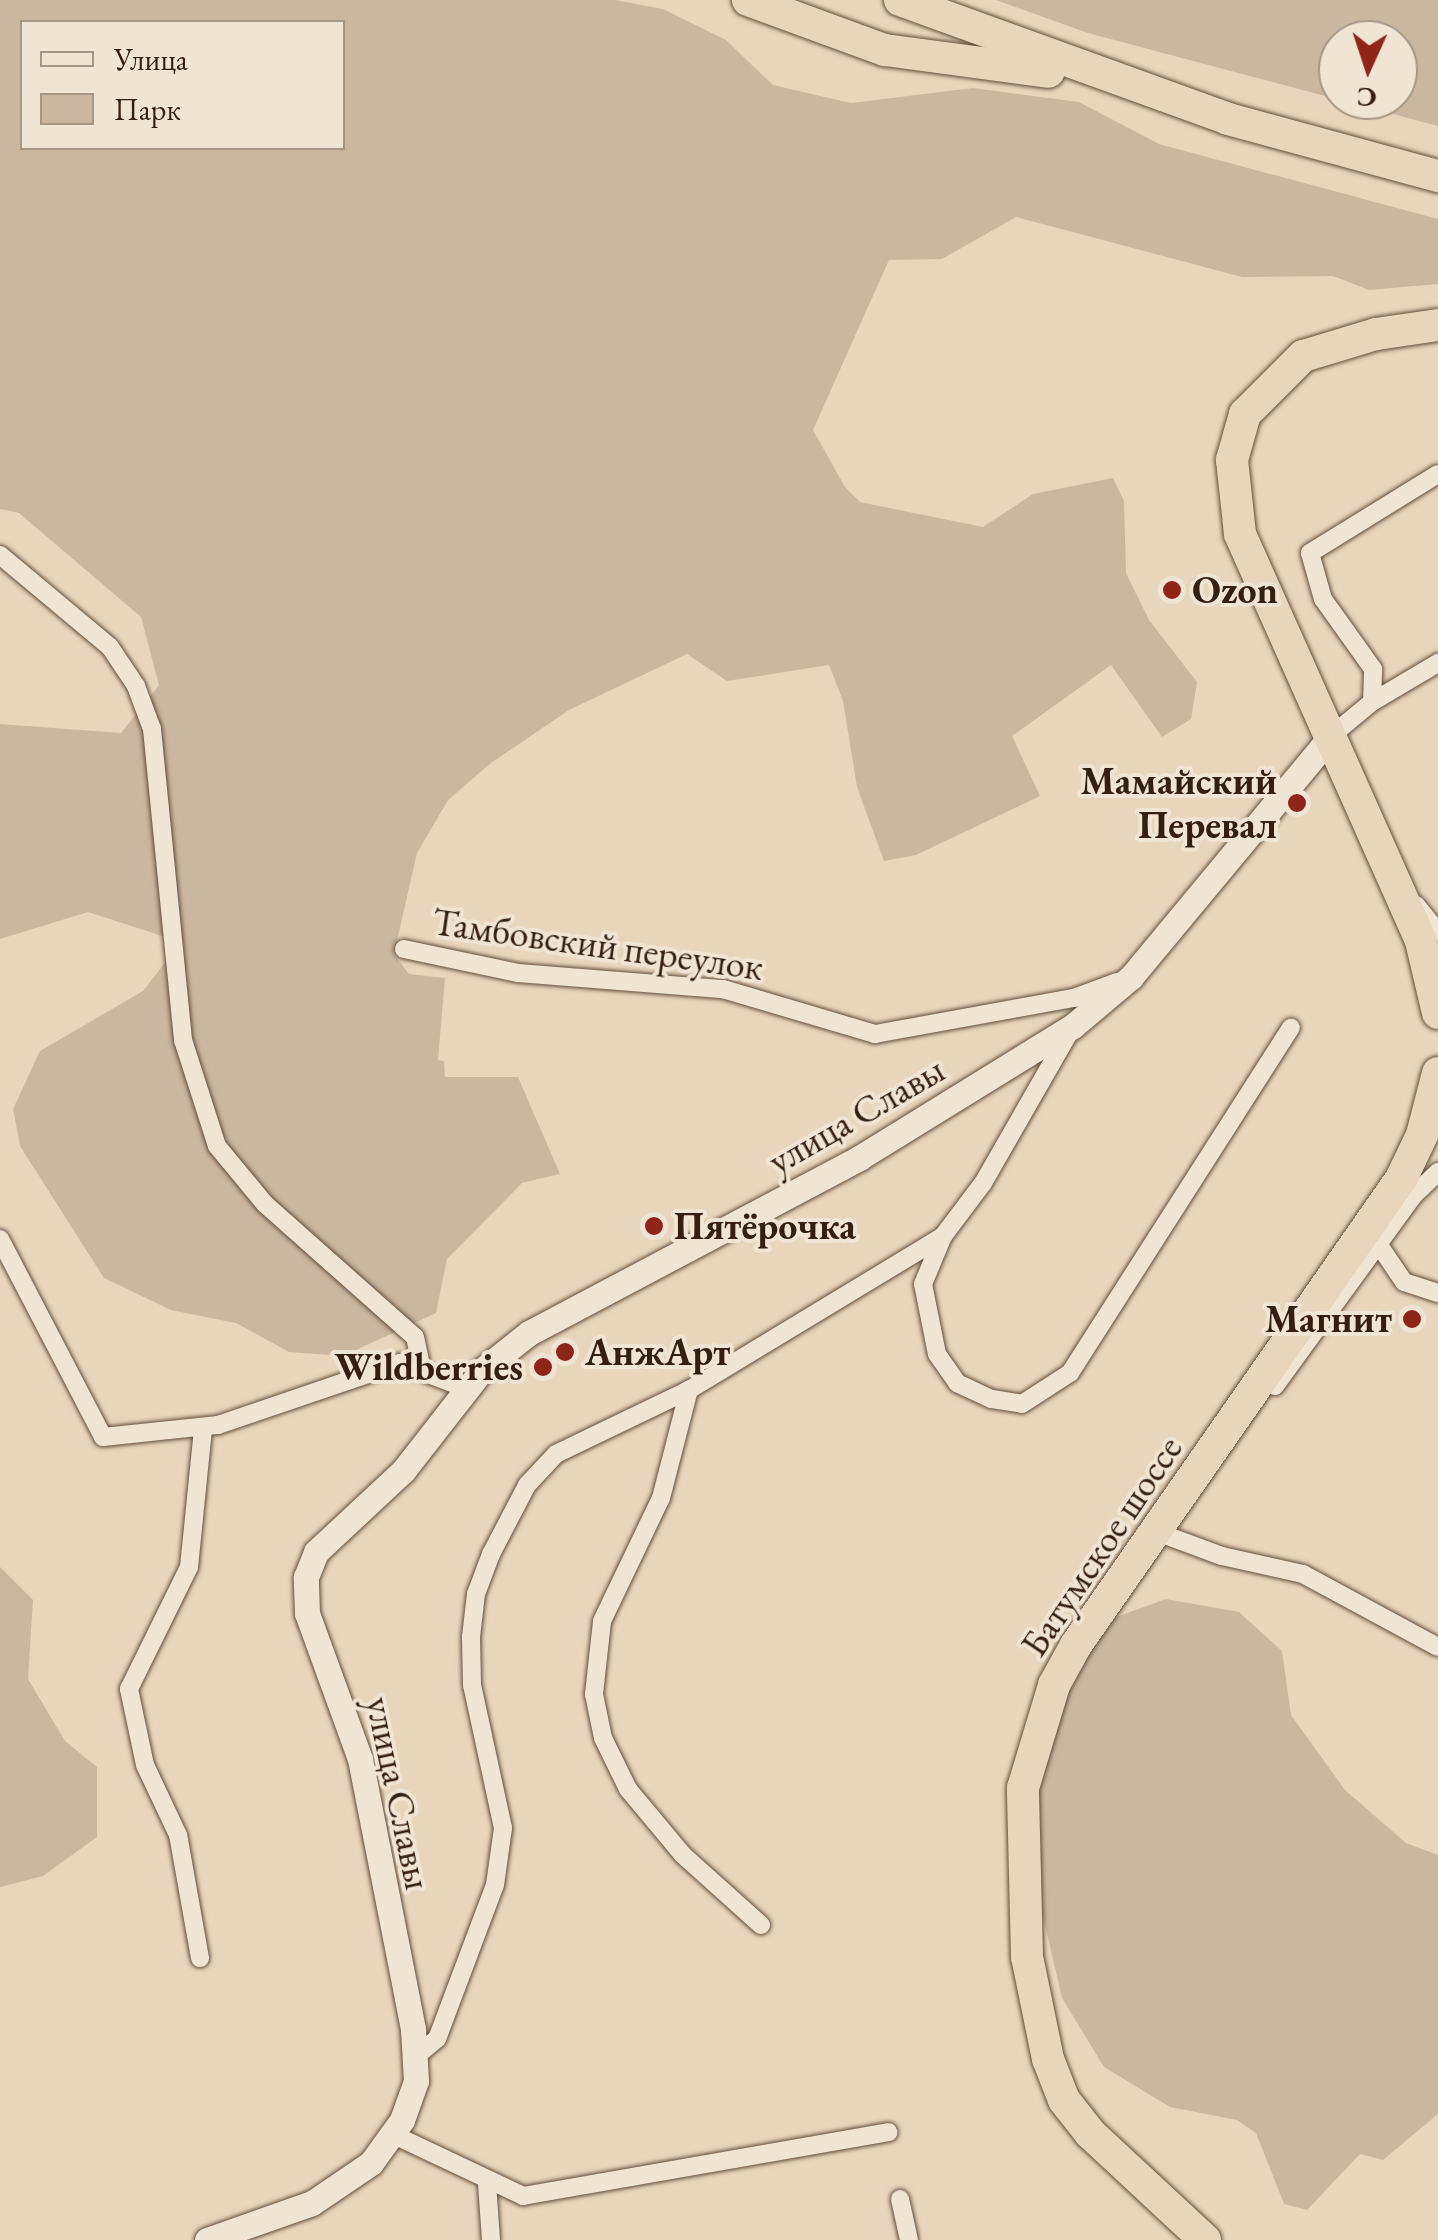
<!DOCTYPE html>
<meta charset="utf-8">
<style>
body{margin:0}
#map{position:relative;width:1438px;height:2240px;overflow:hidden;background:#e8d6bc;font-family:"EB Garamond",serif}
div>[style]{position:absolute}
.green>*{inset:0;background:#cab79f}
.roads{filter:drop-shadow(0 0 2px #624e3b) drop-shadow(0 0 2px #624e3b)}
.street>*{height:18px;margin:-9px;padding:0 9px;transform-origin:9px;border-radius:9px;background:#f0e4d3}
.secondary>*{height:25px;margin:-12.5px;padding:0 12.5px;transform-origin:12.5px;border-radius:12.5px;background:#f0e4d3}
.highway>*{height:32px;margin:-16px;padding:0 16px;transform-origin:16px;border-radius:16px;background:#e8d6bc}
.dots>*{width:28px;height:28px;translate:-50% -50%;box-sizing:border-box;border:5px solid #f0e4d3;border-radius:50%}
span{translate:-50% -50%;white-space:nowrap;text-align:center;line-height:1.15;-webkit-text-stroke:8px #f0e4d3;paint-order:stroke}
.poi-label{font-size:38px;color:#352010;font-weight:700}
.left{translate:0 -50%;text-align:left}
.right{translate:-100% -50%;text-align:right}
.street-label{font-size:38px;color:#352010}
.legend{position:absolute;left:20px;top:20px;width:325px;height:130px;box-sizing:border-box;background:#f0e4d3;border:2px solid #a59685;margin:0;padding:12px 18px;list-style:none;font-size:30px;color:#352010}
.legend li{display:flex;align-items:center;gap:20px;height:50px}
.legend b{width:50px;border:2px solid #a59685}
.north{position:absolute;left:1318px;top:20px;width:100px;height:100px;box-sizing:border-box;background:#f0e4d3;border:2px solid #a59685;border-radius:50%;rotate:183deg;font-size:28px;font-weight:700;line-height:40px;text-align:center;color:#352010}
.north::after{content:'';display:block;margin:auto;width:35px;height:45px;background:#8f2418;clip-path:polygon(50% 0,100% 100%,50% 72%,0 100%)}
</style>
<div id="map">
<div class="green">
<i style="clip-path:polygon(evenodd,0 0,615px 0,663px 9px,726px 40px,773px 85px,851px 103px,973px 88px,1079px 102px,1159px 144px,1438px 219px,1438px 284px,1369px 290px,1333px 276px,1242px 277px,1016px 217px,942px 259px,889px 260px,813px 430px,845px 487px,860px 502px,983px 527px,1033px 494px,1113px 478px,1124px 501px,1126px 573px,1149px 620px,1197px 682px,1191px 719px,1162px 737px,1111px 665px,1012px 736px,1040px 796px,916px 855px,884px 861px,857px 787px,843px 701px,829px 665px,727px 681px,687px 654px,569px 710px,491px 763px,448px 800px,417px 853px,394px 954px,409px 974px,445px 978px,438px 1060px,444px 1061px,445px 1077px,518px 1077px,560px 1174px,522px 1183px,447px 1259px,436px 1313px,343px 1356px,289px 1352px,236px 1323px,171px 1310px,104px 1278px,20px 1146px,13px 1109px,40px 1051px,143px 991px,181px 942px,88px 912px,0 939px,0 724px,121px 733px,159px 685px,141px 617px,19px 513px,0 509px,0 0,22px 22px,342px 22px,342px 148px,22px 148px,22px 22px)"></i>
<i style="clip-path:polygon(evenodd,996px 0,1438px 0,1438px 126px,1088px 33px,996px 0,1338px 40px,1398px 40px,1398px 100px,1338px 100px,1338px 40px)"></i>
<i style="clip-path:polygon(0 1567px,33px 1600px,28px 1679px,65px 1741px,97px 1767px,97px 1837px,43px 1876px,0 1887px)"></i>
<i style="clip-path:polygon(1166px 1599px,1239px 1612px,1282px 1651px,1291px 1715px,1345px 1790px,1406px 1843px,1438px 1855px,1438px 2114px,1383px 2160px,1360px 2154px,1307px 2210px,1284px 2204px,1256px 2133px,1237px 2120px,1170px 2107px,1104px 2067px,1062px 1998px,1038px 1895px,1035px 1795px,1058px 1702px,1108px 1620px)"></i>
</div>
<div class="roads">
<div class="street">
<i style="left:0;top:555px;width:143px;rotate:39.9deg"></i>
<i style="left:110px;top:647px;width:47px;rotate:56.3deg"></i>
<i style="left:136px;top:686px;width:46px;rotate:69.6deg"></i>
<i style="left:152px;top:729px;width:313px;rotate:84.3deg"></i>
<i style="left:183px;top:1040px;width:111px;rotate:72.2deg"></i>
<i style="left:217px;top:1146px;width:75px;rotate:50.4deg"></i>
<i style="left:265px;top:1204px;width:200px;rotate:41.6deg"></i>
<i style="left:415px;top:1337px;width:30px;rotate:78deg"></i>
<i style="left:1372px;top:702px;width:33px;rotate:-88deg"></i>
<i style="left:1373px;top:669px;width:86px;rotate:-125.5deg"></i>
<i style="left:1323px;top:599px;width:48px;rotate:-105.8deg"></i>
<i style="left:1310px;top:553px;width:150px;rotate:-31.7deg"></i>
<i style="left:1331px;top:736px;width:53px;rotate:-39.7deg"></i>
<i style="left:1372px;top:702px;width:77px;rotate:-30.6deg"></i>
<i style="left:1416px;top:905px;width:35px;rotate:51deg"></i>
<i style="left:404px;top:949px;width:116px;rotate:11.9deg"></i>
<i style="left:518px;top:973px;width:206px;rotate:4.5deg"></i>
<i style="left:723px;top:989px;width:159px;rotate:16.5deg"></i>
<i style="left:875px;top:1034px;width:202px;rotate:-10.3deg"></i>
<i style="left:1074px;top:998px;width:46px;rotate:-20.4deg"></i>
<i style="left:1073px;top:1026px;width:181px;rotate:119.8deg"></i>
<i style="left:983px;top:1183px;width:66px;rotate:127deg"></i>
<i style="left:943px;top:1236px;width:52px;rotate:112.6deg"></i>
<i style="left:923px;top:1284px;width:71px;rotate:78.7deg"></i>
<i style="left:937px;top:1354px;width:35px;rotate:55deg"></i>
<i style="left:957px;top:1383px;width:38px;rotate:25deg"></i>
<i style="left:992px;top:1399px;width:30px;rotate:9deg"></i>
<i style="left:1022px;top:1404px;width:57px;rotate:-32.9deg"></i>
<i style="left:1070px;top:1373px;width:410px;rotate:-57.4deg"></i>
<i style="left:0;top:1239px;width:223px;rotate:62.5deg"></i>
<i style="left:103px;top:1437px;width:116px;rotate:-6deg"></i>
<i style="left:218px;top:1425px;width:192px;rotate:-18.8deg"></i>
<i style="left:400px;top:1363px;width:70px;rotate:21deg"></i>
<i style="left:1381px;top:1248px;width:41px;rotate:55.9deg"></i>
<i style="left:1404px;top:1282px;width:36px;rotate:18deg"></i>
<i style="left:1275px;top:1386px;width:235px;rotate:-54deg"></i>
<i style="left:1413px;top:1196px;width:35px;rotate:-44deg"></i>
<i style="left:1157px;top:1532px;width:69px;rotate:20.3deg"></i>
<i style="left:1222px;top:1556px;width:83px;rotate:12.5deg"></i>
<i style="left:1303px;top:1574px;width:153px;rotate:28.4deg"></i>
<i style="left:761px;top:1925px;width:105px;rotate:-138.1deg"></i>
<i style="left:683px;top:1855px;width:86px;rotate:-129.8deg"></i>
<i style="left:628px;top:1789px;width:57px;rotate:-116.1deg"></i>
<i style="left:603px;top:1738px;width:45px;rotate:-101.6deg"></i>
<i style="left:594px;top:1694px;width:73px;rotate:-83.7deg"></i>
<i style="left:602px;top:1621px;width:136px;rotate:-64.4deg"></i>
<i style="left:661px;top:1498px;width:112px;rotate:-75.5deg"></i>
<i style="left:689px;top:1390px;width:297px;rotate:-31.2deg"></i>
<i style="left:200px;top:1958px;width:125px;rotate:-100.1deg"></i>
<i style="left:178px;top:1835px;width:77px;rotate:-115.2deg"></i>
<i style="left:145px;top:1765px;width:78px;rotate:-101.9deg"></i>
<i style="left:129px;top:1689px;width:136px;rotate:-63.8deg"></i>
<i style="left:189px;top:1567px;width:139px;rotate:-84.2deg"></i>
<i style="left:414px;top:2058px;width:30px;rotate:-40deg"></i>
<i style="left:437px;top:2039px;width:165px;rotate:-69.4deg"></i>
<i style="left:495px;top:1885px;width:58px;rotate:-82deg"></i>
<i style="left:503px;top:1828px;width:146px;rotate:-102.2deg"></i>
<i style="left:472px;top:1685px;width:48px;rotate:-91.2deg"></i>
<i style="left:471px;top:1637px;width:43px;rotate:-83.4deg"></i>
<i style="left:476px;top:1594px;width:43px;rotate:-69.4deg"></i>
<i style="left:491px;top:1554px;width:78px;rotate:-62.4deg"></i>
<i style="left:527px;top:1485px;width:42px;rotate:-46.9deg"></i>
<i style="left:556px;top:1454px;width:148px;rotate:-25.7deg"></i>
<i style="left:392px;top:2134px;width:145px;rotate:25.3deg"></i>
<i style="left:523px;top:2196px;width:371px;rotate:-9.9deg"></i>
<i style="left:487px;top:2183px;width:57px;rotate:86deg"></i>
<i style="left:900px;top:2199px;width:42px;rotate:77.6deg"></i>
</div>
<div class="secondary">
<i style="left:207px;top:2240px;width:111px;rotate:-19.4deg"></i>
<i style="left:312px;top:2203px;width:71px;rotate:-34.1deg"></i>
<i style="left:371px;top:2163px;width:53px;rotate:-54.2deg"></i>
<i style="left:402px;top:2120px;width:41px;rotate:-70.3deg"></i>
<i style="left:416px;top:2081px;width:52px;rotate:-93.3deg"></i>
<i style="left:413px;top:2029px;width:275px;rotate:-101.1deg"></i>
<i style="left:360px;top:1759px;width:155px;rotate:-110deg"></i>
<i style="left:307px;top:1613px;width:36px;rotate:-92deg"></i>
<i style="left:306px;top:1577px;width:27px;rotate:-68deg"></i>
<i style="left:316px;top:1552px;width:119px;rotate:-43deg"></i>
<i style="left:403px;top:1471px;width:127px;rotate:-52deg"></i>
<i style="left:481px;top:1371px;width:61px;rotate:-38.4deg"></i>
<i style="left:529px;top:1333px;width:374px;rotate:-27.9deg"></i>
<i style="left:859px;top:1158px;width:251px;rotate:-31.7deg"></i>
<i style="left:1073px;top:1026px;width:76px;rotate:-40.2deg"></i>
<i style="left:1131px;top:977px;width:313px;rotate:-50.3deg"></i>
</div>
<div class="highway">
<i style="left:748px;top:0;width:146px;rotate:20.1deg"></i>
<i style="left:885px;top:50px;width:165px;rotate:7.6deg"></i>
<i style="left:900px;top:0;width:349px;rotate:19.9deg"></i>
<i style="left:1228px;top:119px;width:218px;rotate:15.2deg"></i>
<i style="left:1438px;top:325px;width:63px;rotate:171.7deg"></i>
<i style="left:1376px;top:334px;width:76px;rotate:163.2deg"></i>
<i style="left:1303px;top:356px;width:82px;rotate:135deg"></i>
<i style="left:1245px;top:414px;width:48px;rotate:105.8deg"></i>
<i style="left:1232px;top:460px;width:74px;rotate:83.8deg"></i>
<i style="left:1240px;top:534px;width:445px;rotate:66deg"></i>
<i style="left:1421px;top:941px;width:74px;rotate:76.7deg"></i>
<i style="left:1205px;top:2240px;width:157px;rotate:-137.1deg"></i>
<i style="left:1090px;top:2133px;width:42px;rotate:-128.2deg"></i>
<i style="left:1064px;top:2100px;width:44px;rotate:-111.3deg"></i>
<i style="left:1048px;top:2059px;width:104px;rotate:-101.6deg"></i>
<i style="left:1027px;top:1957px;width:169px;rotate:-91.4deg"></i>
<i style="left:1023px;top:1788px;width:108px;rotate:-73.2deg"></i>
<i style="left:1054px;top:1685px;width:46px;rotate:-61.2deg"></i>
<i style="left:1076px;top:1645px;width:568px;rotate:-55.11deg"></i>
<i style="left:1401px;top:1179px;width:49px;rotate:-64.5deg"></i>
<i style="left:1422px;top:1135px;width:64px;rotate:-75.5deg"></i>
</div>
</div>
<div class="dots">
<i style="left:1172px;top:590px;background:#8f2418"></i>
<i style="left:1297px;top:803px;background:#8f2418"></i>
<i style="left:654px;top:1226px;background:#8f2418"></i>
<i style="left:1412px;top:1319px;background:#8f2418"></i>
<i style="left:565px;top:1352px;background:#8f2418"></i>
<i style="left:543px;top:1367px;background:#8f2418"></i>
</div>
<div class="poi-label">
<span class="left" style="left:1192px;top:590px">Ozon</span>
<span class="right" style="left:1277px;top:803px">Мамайский<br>Перевал</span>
<span class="left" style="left:674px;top:1226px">Пятёрочка</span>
<span class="right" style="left:1392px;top:1319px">Магнит</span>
<span class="left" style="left:585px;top:1352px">АнжАрт</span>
<span class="right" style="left:523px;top:1367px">Wildberries</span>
</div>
<div class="street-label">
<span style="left:598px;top:944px;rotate:8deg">Тамбовский переулок</span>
<span style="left:856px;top:1115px;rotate:-30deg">улица Славы</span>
<span style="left:1101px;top:1546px;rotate:-56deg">Батумское шоссе</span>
<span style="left:399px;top:1793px;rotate:78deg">улица Славы</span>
</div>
<ul class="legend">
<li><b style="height:12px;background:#f0e4d3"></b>Улица</li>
<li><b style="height:28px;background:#cab79f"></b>Парк</li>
</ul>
<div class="north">С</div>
</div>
